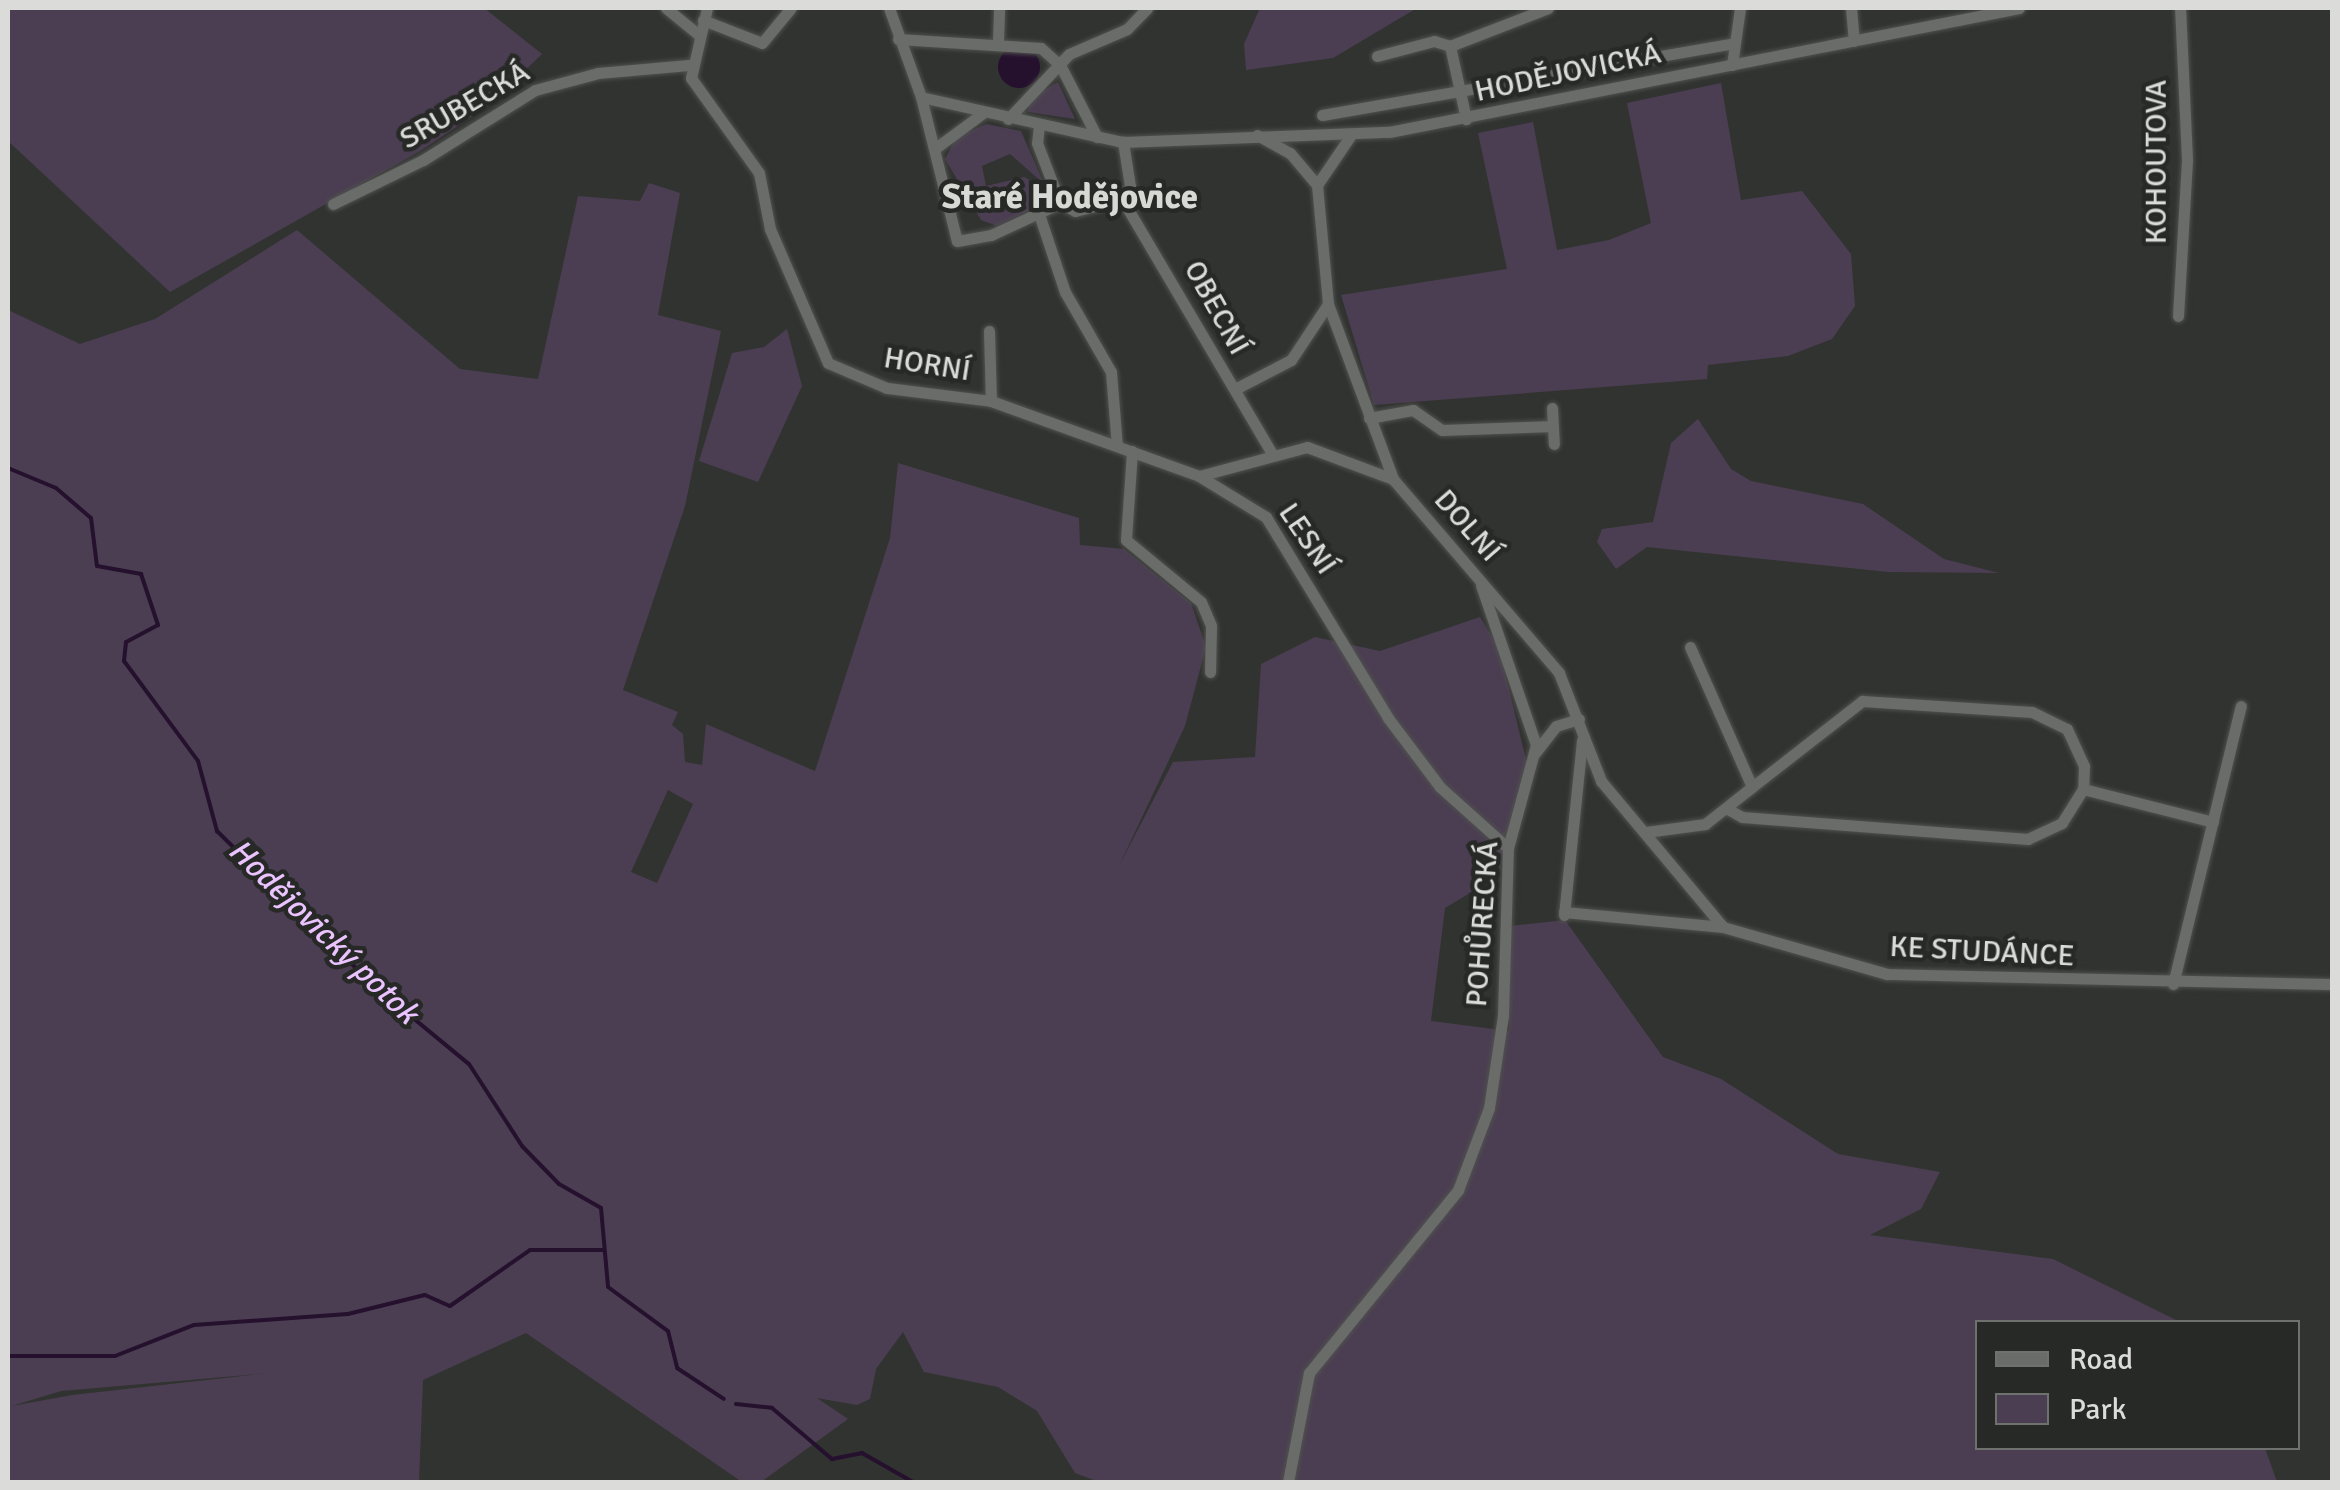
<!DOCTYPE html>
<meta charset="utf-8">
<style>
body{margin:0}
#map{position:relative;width:2340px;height:1490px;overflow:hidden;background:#313330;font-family:Signika,sans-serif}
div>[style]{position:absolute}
.green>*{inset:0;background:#4b3e52}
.water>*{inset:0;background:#25102e}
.round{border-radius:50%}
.stream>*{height:4px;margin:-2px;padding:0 2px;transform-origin:2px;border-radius:2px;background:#25102e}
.roads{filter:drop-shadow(0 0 2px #4f514e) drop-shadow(0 0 2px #4f514e)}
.minor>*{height:11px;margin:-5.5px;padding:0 5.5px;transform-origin:5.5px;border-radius:5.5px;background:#6a6c69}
span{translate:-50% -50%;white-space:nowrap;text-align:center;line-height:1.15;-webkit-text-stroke:9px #272926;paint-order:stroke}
.street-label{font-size:30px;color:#dbdcda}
.water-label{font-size:32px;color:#eac3ff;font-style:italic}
.quarter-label{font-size:35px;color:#d7d9d5;font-weight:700}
.frame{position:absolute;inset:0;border:10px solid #dbdcda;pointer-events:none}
.legend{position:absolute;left:1975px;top:1320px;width:325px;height:130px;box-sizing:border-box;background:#272926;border:2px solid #6f716e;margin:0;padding:12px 18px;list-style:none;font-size:30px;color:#dbdcda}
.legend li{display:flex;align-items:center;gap:20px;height:50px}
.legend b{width:50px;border:2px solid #6f716e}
</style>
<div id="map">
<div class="green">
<i style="clip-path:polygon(8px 8px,484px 8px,542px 54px,488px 106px,420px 151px,170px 292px,8px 141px)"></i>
<i style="clip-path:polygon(1260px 8px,1417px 8px,1333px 58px,1246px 70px,1244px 44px)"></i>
<i style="clip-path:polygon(1058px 82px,1075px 119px,1028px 112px,1029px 99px)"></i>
<i style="clip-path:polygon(1721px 83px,1741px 200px,1802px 191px,1851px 254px,1855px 306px,1832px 339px,1788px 356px,1708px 365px,1707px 379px,1374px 405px,1341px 295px,1507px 269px,1478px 133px,1533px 122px,1557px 250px,1609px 240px,1651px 223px,1627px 103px)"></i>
<i style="clip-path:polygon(986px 124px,1021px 131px,1044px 184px,1010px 154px,982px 166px,986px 186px,1024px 177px,1045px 188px,1039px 206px,997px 226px,981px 220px,945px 159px,956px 138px)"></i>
<i style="clip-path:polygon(evenodd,649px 183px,680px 193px,658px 315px,721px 331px,685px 506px,623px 690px,678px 712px,672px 725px,683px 734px,685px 762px,702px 765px,706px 724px,815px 771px,890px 538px,898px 463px,1079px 518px,1080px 545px,1124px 549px,1191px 603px,1206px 647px,1185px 726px,1119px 866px,1173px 762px,1255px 757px,1261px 664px,1315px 637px,1380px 651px,1480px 617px,1499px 648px,1528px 768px,1498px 876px,1445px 908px,1431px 1021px,1509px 1031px,1510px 926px,1565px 920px,1663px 1057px,1721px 1079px,1838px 1154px,1940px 1172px,1921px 1209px,1870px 1235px,2053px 1259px,2180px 1322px,1978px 1322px,1978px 1448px,2265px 1448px,2277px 1482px,1099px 1482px,1075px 1473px,1037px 1411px,998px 1387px,924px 1372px,903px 1332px,876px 1369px,870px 1399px,857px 1405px,817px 1398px,848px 1419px,761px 1482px,742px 1482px,526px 1333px,423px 1380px,419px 1482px,8px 1482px,8px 310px,80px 344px,155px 319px,297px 230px,460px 369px,538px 379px,578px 196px,640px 201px,649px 183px,668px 790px,693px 804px,657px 883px,631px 872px,668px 790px,649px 183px,270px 1373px,72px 1395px,12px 1406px,61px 1391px,270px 1373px)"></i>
<i style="clip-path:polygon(787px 329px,802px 386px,758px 482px,699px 461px,732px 353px,764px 347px)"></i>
<i style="clip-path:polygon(1698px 419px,1731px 469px,1751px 481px,1863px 504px,1944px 559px,1999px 573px,1888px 572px,1647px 547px,1616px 569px,1597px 542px,1602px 529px,1653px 522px,1671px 443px)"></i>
</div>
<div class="water">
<i class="round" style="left:998px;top:46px;width:42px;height:42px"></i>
</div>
<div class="stream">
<i style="left:1330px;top:8px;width:3px"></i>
<i style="left:8px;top:468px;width:52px;rotate:22.6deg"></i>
<i style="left:56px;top:488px;width:46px;rotate:40.6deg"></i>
<i style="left:91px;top:518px;width:48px;rotate:82.9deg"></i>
<i style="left:97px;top:566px;width:45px;rotate:10.3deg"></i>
<i style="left:141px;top:574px;width:54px;rotate:71.6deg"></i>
<i style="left:158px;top:625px;width:36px;rotate:152deg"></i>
<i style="left:126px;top:642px;width:19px;rotate:96deg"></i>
<i style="left:124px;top:661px;width:124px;rotate:53.5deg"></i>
<i style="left:198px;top:761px;width:73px;rotate:74.8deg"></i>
<i style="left:217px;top:831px;width:219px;rotate:44.6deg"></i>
<i style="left:373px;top:985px;width:124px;rotate:39.5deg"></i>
<i style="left:469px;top:1064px;width:98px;rotate:57.1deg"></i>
<i style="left:522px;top:1146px;width:53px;rotate:45.8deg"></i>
<i style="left:559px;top:1184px;width:48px;rotate:29.7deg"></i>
<i style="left:601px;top:1208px;width:79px;rotate:84.9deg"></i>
<i style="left:608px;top:1287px;width:74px;rotate:36.3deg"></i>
<i style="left:668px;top:1331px;width:38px;rotate:76deg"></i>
<i style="left:677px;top:1368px;width:56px;rotate:33.4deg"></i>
<i style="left:8px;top:1356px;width:107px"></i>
<i style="left:115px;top:1356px;width:85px;rotate:-21.4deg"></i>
<i style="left:194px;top:1325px;width:154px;rotate:-4.1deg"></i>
<i style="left:348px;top:1314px;width:79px;rotate:-13.9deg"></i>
<i style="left:425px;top:1295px;width:27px;rotate:24deg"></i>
<i style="left:450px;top:1306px;width:98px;rotate:-35deg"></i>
<i style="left:530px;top:1250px;width:73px"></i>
<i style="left:736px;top:1404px;width:36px;rotate:6deg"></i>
<i style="left:772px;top:1408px;width:79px;rotate:40.4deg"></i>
<i style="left:832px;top:1459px;width:31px;rotate:-11deg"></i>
<i style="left:862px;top:1453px;width:59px;rotate:29.6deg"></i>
</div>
<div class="roads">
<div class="minor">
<i style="left:666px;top:8px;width:43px;rotate:39.3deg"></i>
<i style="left:707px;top:8px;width:72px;rotate:102.9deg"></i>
<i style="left:691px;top:78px;width:117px;rotate:54.4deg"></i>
<i style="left:759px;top:173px;width:57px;rotate:78.9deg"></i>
<i style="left:770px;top:229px;width:146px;rotate:66.6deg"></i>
<i style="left:828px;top:363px;width:64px;rotate:23deg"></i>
<i style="left:887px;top:388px;width:105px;rotate:7.1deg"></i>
<i style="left:991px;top:401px;width:221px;rotate:19.8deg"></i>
<i style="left:1199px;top:476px;width:112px;rotate:-15deg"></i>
<i style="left:1307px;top:447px;width:92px;rotate:20.4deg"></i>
<i style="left:889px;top:8px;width:95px;rotate:70.2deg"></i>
<i style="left:921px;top:97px;width:207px;rotate:12.6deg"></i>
<i style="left:1123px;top:142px;width:266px;rotate:-2.2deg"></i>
<i style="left:1389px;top:132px;width:642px;rotate:-11.13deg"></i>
<i style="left:1851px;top:8px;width:33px;rotate:85deg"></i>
<i style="left:703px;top:20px;width:63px;rotate:21.3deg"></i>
<i style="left:762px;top:43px;width:45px;rotate:-50.4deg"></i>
<i style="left:898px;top:39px;width:143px;rotate:3.6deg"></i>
<i style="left:1041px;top:48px;width:25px;rotate:42deg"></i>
<i style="left:1060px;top:65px;width:81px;rotate:62.8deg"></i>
<i style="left:998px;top:41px;width:33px;rotate:-88deg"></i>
<i style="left:1450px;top:46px;width:75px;rotate:77.6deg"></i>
<i style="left:1377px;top:56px;width:59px;rotate:-14.7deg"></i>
<i style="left:1434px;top:41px;width:17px;rotate:17deg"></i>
<i style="left:1450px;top:46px;width:105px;rotate:-21.2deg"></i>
<i style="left:1732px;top:65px;width:58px;rotate:-82deg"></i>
<i style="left:921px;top:97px;width:148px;rotate:76deg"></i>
<i style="left:957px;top:241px;width:35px;rotate:-10deg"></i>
<i style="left:991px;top:235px;width:76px;rotate:-24.9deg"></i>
<i style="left:1322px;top:115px;width:417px;rotate:-9.9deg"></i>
<i style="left:1008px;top:119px;width:89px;rotate:-46.8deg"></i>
<i style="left:1069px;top:54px;width:63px;rotate:-23.3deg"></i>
<i style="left:1127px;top:29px;width:29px;rotate:-46deg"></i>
<i style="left:1039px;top:125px;width:18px;rotate:96deg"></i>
<i style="left:1037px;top:143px;width:64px;rotate:69deg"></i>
<i style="left:1060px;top:203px;width:17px;rotate:28deg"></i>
<i style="left:1075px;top:211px;width:49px;rotate:-14.3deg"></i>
<i style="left:1122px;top:199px;width:15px;rotate:-58deg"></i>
<i style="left:1130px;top:186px;width:45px;rotate:-99deg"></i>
<i style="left:1257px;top:135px;width:38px;rotate:29deg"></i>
<i style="left:1290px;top:153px;width:42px;rotate:49.8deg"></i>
<i style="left:1351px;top:135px;width:60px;rotate:124.2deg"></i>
<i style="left:1317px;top:185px;width:120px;rotate:84.7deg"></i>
<i style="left:1328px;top:304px;width:187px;rotate:69.6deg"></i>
<i style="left:1393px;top:479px;width:255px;rotate:49.4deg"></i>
<i style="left:1559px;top:673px;width:116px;rotate:68.7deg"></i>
<i style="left:1601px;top:781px;width:190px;rotate:50.1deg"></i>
<i style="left:1723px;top:927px;width:171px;rotate:16deg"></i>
<i style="left:1887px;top:974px;width:445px;rotate:1.3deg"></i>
<i style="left:937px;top:147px;width:57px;rotate:-36.5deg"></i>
<i style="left:1122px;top:199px;width:296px;rotate:59.5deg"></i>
<i style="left:333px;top:204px;width:100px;rotate:-26.1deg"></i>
<i style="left:423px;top:160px;width:132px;rotate:-32deg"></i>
<i style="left:535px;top:90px;width:65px;rotate:-15.1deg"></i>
<i style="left:598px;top:73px;width:91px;rotate:-5deg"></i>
<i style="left:1040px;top:217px;width:79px;rotate:71.6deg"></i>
<i style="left:1065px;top:292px;width:92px;rotate:60.1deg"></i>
<i style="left:1111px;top:372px;width:74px;rotate:85.4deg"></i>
<i style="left:2178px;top:316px;width:156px;rotate:-86.7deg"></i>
<i style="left:2187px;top:160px;width:152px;rotate:-92.6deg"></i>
<i style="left:989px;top:331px;width:70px;rotate:88.4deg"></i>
<i style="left:1235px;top:389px;width:63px;rotate:-27.4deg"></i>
<i style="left:1291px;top:360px;width:67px;rotate:-56.5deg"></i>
<i style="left:1552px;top:408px;width:36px;rotate:87deg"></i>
<i style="left:1369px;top:418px;width:45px;rotate:-10.3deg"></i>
<i style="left:1413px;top:410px;width:35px;rotate:35deg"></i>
<i style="left:1442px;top:430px;width:111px;rotate:-2.1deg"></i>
<i style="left:1132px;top:451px;width:89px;rotate:93.9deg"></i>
<i style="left:1126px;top:540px;width:97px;rotate:39.6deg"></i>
<i style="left:1201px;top:602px;width:26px;rotate:67deg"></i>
<i style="left:1211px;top:626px;width:46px;rotate:91.2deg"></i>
<i style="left:1199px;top:476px;width:79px;rotate:31.5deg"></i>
<i style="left:1266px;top:517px;width:235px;rotate:58.7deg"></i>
<i style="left:1388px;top:718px;width:86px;rotate:53deg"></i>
<i style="left:1440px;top:787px;width:91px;rotate:41.9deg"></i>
<i style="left:1690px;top:647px;width:153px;rotate:66.1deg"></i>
<i style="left:1535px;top:753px;width:34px;rotate:-52deg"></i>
<i style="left:1556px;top:726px;width:24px;rotate:-17deg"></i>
<i style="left:2083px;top:789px;width:134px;rotate:14.2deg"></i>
<i style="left:1646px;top:832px;width:60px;rotate:-7.7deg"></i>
<i style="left:1705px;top:824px;width:60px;rotate:-38.2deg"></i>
<i style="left:1752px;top:787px;width:140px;rotate:-38deg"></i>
<i style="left:1862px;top:701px;width:170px;rotate:3.7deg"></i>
<i style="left:2032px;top:712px;width:39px;rotate:26deg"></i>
<i style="left:2067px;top:729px;width:41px;rotate:65.3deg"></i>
<i style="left:2084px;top:766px;width:23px;rotate:92deg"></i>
<i style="left:2083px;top:789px;width:40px;rotate:122deg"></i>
<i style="left:2062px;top:823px;width:38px;rotate:155deg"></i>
<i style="left:2028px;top:839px;width:287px;rotate:-175.6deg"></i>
<i style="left:1742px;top:817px;width:18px;rotate:-151deg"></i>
<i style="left:1564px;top:912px;width:160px;rotate:5.4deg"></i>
<i style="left:1564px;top:915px;width:176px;rotate:-84.1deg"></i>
<i style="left:2173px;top:984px;width:286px;rotate:-76.3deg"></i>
<i style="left:1288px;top:1482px;width:111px;rotate:-79.1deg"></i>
<i style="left:1309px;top:1373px;width:236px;rotate:-50.8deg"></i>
<i style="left:1458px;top:1190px;width:88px;rotate:-69.3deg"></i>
<i style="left:1489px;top:1108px;width:94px;rotate:-81.4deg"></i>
<i style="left:1503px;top:1015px;width:167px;rotate:-88.3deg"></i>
<i style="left:1508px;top:848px;width:107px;rotate:-74.8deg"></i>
<i style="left:1536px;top:745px;width:169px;rotate:-109deg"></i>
</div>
</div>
<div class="street-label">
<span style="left:1568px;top:73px;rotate:-12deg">HODĚJOVICKÁ</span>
<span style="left:465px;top:106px;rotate:-30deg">SRUBECKÁ</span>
<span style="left:2157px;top:162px;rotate:-90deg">KOHOUTOVA</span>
<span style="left:1216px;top:308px;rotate:61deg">OBECNÍ</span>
<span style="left:927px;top:365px;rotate:9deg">HORNÍ</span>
<span style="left:1467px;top:526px;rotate:49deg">DOLNÍ</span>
<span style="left:1307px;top:539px;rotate:56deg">LESNÍ</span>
<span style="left:1483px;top:924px;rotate:-86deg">POHŮRECKÁ</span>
<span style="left:1982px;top:952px;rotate:3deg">KE STUDÁNCE</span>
</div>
<div class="water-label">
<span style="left:323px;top:932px;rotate:44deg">Hodějovický potok</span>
</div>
<div class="quarter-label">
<span style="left:1070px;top:197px">Staré Hodějovice</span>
</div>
<div class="frame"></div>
<ul class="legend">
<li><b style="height:12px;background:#6a6c69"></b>Road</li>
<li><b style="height:28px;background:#4b3e52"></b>Park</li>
</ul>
</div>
